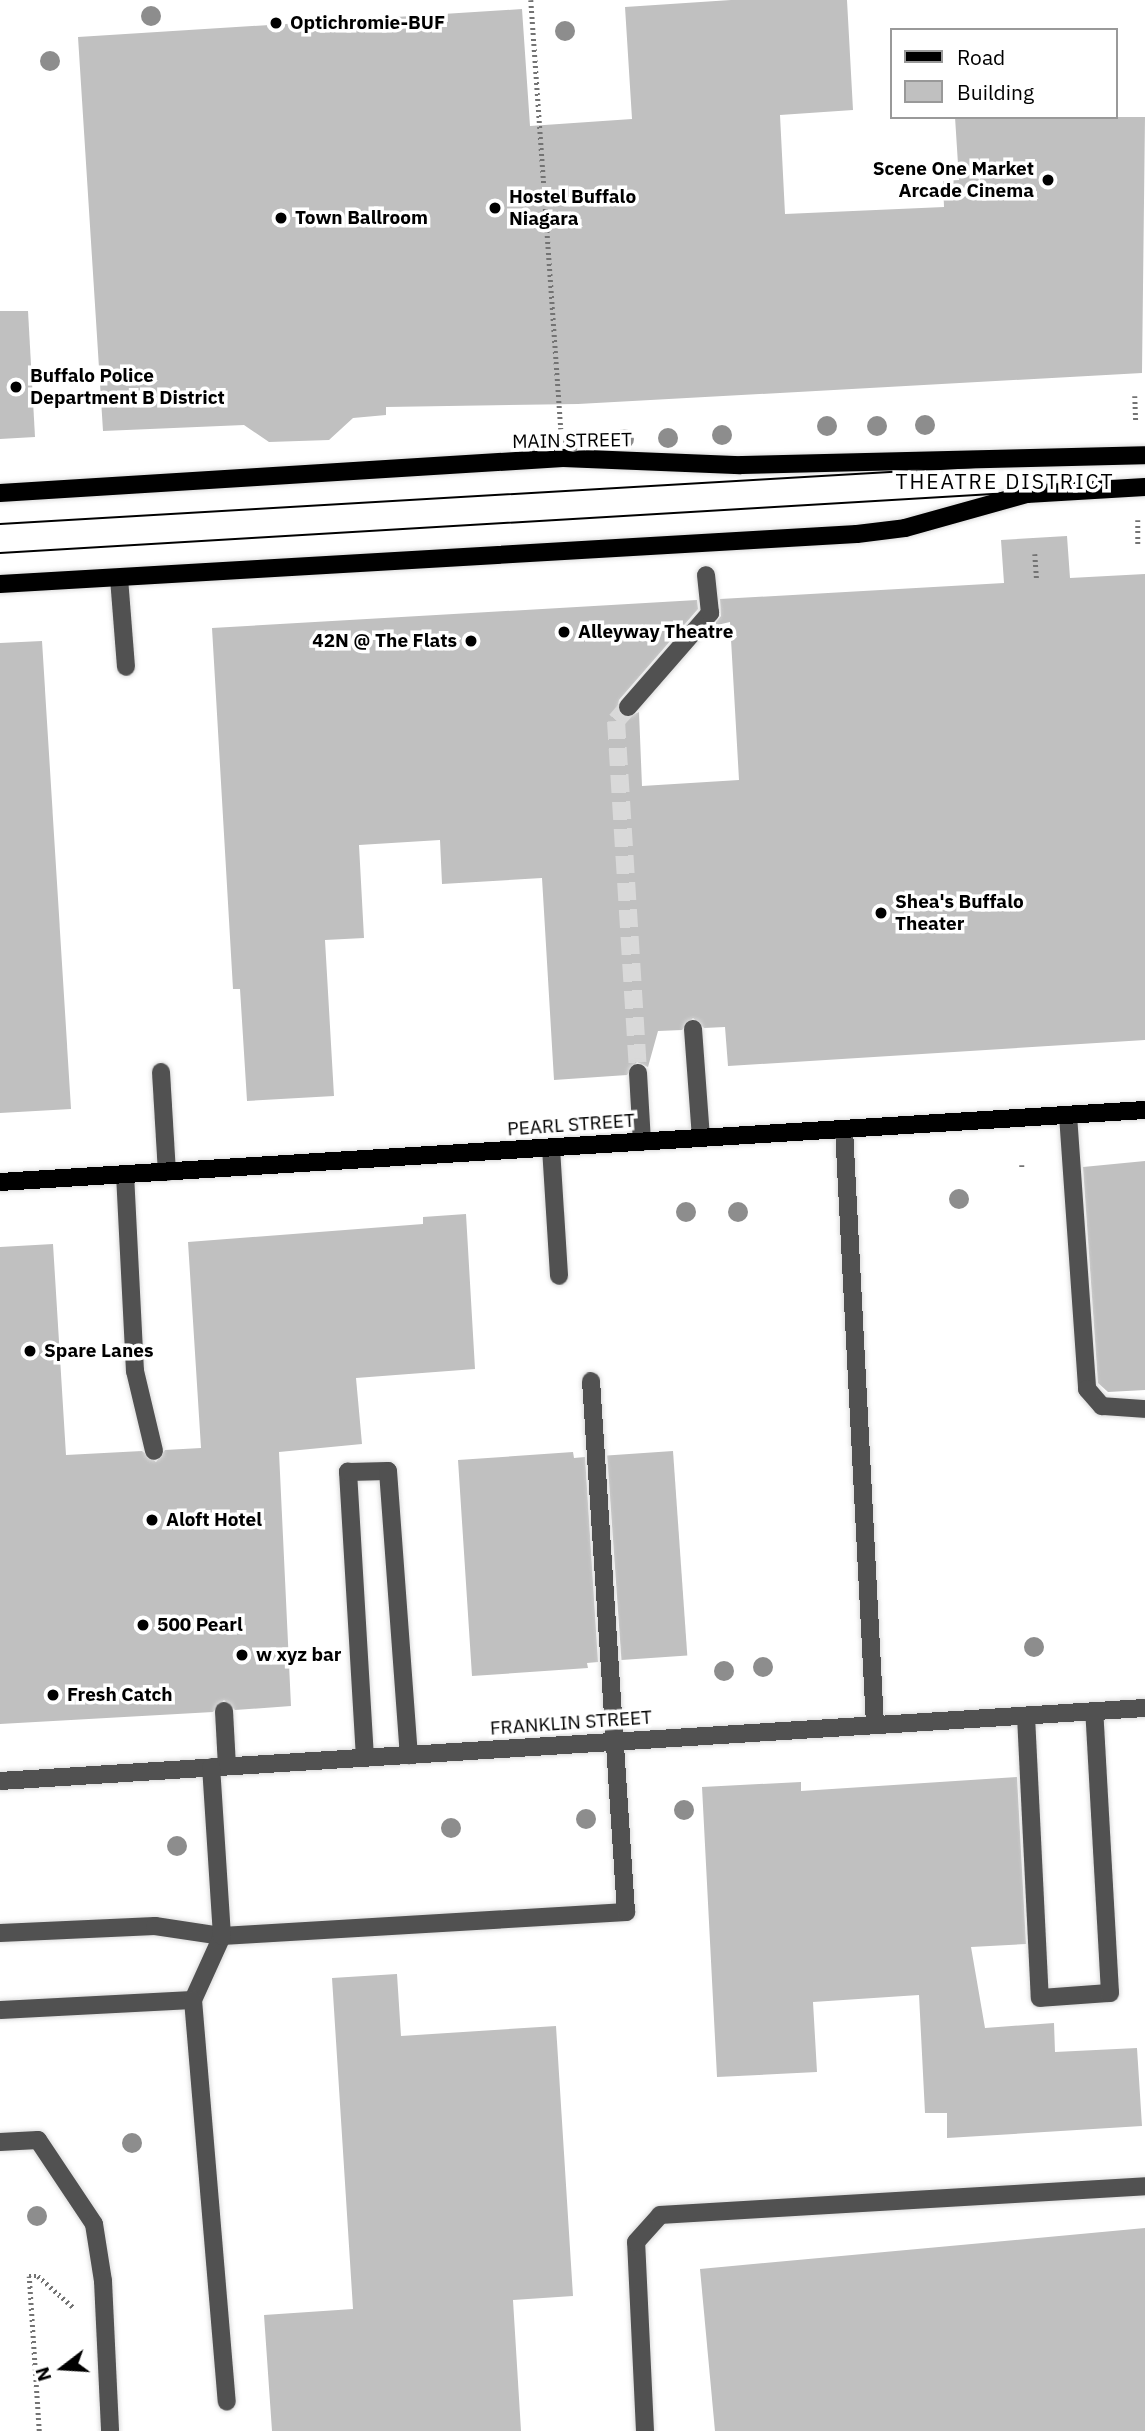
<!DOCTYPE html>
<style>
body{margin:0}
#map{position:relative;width:1145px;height:2431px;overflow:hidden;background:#fff;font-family:"IBM Plex Sans",sans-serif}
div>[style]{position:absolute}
.building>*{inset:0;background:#c0c0c0;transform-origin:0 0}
.minor-tunnel>*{height:18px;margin-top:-9px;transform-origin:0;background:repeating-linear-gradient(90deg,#d9d9d9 0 18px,transparent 0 27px)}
.path>*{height:4.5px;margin-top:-2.25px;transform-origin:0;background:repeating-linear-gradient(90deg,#737373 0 2px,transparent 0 5.5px)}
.roads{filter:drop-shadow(0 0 2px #dbdbdb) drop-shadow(0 0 2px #dbdbdb)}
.minor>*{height:18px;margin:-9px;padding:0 9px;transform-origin:9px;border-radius:9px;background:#515151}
.major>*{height:18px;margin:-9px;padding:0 9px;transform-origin:9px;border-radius:9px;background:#000}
.tram>*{height:2px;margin:-1px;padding:0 1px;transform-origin:1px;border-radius:1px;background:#000}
.trees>*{width:20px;height:20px;margin:-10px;border-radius:50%;background:#8d8d8d}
.dots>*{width:19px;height:19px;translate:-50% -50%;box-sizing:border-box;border:4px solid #fff;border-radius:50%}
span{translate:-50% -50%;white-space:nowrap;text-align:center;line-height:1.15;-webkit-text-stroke:7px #fff;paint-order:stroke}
.poi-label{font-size:19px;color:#000;font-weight:700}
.left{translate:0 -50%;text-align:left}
.right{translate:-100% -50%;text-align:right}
.street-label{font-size:19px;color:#000}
.neighbourhood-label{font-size:21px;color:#000;letter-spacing:2px}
.legend{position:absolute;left:890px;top:28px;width:228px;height:91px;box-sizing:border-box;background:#fff;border:2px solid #999;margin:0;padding:9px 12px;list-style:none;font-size:21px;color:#000}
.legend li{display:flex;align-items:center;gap:14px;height:35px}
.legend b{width:35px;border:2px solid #999}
.north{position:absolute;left:28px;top:2333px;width:70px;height:70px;-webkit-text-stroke:5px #fff;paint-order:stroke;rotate:253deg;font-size:19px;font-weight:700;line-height:28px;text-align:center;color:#000}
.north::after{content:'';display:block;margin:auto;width:24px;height:32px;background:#000;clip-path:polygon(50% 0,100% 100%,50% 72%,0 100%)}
</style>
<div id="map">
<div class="building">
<i style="clip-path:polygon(731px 0,847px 0,853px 110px,780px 115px,785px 214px,944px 207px,943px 181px,959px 180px,955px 117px,1145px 117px,1142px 373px,578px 404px,386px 407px,386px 415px,353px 418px,329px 440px,269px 442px,244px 425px,103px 431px,78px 37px,522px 9px,530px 126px,632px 119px,625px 7px)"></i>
<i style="clip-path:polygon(0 311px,28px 311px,35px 437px,0 439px)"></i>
<i style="clip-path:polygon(1067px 536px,1070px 578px,1145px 574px,1145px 1040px,728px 1066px,725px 1027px,704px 1028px,693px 1018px,682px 1030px,658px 1031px,648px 1067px,637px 1062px,627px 1075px,554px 1080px,542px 878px,442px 884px,440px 840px,359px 845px,364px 938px,325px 940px,334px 1096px,247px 1101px,240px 989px,233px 989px,212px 628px,697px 600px,698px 609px,619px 700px,617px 710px,626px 718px,639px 712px,642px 786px,739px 780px,730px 622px,713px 626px,721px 616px,720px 599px,1004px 583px,1001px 540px)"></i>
<i style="clip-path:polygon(42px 641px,71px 1109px,0 1113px,0 643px)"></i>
<i style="clip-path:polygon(1145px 1161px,1145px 1390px,1108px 1392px,1098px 1383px,1083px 1167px)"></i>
<i style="clip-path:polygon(466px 1214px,475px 1369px,356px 1378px,362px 1444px,279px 1452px,291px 1706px,235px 1710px,224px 1700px,213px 1712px,0 1724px,0 1247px,53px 1244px,66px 1455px,142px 1451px,156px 1462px,165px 1450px,201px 1448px,188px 1242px,423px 1224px,423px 1217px)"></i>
<i style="left:673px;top:1451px;width:205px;height:66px;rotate:86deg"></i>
<i style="clip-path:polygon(573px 1452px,574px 1458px,585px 1457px,598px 1662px,587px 1663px,588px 1668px,472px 1676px,458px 1460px)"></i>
<i style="clip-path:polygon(1017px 1777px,1026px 1944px,971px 1947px,985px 2028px,1054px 2023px,1055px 2052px,1137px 2048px,1142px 2126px,947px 2138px,947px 2113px,925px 2113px,919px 1995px,813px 2002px,817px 2072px,717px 2077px,702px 1787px,801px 1782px,801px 1791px)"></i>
<i style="clip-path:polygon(397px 1974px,401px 2036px,556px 2026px,573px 2296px,513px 2300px,521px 2431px,272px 2431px,264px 2315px,353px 2309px,332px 1978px)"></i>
<i style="clip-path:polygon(1145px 2228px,1145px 2431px,715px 2431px,700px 2269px)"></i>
</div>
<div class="minor-tunnel">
<i style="left:628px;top:707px;width:18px;rotate:131deg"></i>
<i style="left:616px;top:721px;width:353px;rotate:86.4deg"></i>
</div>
<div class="path">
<i style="left:531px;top:0;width:430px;rotate:86deg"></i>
<i style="left:1135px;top:396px;width:27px;rotate:88deg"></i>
<i style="left:1138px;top:520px;width:27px;rotate:90deg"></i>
<i style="left:1035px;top:554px;width:27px;rotate:86deg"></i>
<i style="left:1022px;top:1165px;width:4px;rotate:90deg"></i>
<i style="left:39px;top:2431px;width:155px;rotate:-93.7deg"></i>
<i style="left:29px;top:2276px;width:9px"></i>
<i style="left:38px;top:2276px;width:47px;rotate:41.5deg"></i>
</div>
<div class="roads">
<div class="minor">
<i style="left:119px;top:578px;width:89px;rotate:85.5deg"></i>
<i style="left:628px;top:707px;width:125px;rotate:-48.9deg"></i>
<i style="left:710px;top:613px;width:38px;rotate:-96deg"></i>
<i style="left:693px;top:1029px;width:109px;rotate:85.8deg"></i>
<i style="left:161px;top:1072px;width:100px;rotate:86.6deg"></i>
<i style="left:638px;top:1073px;width:69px;rotate:86.7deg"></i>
<i style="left:1068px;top:1115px;width:275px;rotate:86deg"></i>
<i style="left:1087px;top:1389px;width:23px;rotate:49deg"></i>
<i style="left:1102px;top:1406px;width:43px;rotate:4deg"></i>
<i style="left:844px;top:1129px;width:597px;rotate:87.02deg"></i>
<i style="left:551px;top:1148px;width:128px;rotate:86.4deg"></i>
<i style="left:125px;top:1174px;width:197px;rotate:87.1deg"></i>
<i style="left:135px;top:1371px;width:82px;rotate:76.6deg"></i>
<i style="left:224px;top:1711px;width:55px;rotate:86.9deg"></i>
<i style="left:1026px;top:1716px;width:282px;rotate:87.2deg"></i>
<i style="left:1040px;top:1998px;width:70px;rotate:-4.1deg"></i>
<i style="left:1110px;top:1993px;width:282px;rotate:-93.2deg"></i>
<i style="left:365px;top:1758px;width:287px;rotate:-93.4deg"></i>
<i style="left:348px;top:1472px;width:40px;rotate:-1.4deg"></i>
<i style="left:388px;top:1471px;width:285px;rotate:85.8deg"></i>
<i style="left:0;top:1781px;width:1147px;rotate:-3.65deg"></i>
<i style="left:0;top:1933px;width:155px;rotate:-2.6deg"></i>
<i style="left:155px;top:1926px;width:68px;rotate:8.5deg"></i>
<i style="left:222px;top:1936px;width:405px;rotate:-3.4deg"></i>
<i style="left:626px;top:1912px;width:532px;rotate:-93.77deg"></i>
<i style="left:193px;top:2000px;width:70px;rotate:-65.6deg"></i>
<i style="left:222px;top:1936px;width:169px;rotate:-93.7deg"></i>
<i style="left:0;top:2010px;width:193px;rotate:-3deg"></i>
<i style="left:193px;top:2000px;width:403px;rotate:85.2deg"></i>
<i style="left:0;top:2142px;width:38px;rotate:-3deg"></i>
<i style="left:38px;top:2140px;width:101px;rotate:56.3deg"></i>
<i style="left:94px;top:2224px;width:58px;rotate:81deg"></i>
<i style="left:103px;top:2281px;width:150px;rotate:87.3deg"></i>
<i style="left:645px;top:2431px;width:189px;rotate:-92.7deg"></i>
<i style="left:636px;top:2242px;width:36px;rotate:-48deg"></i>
<i style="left:660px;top:2215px;width:486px;rotate:-3.4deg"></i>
</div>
<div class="major">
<i style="left:0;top:493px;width:564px;rotate:-3.56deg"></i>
<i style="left:563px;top:458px;width:178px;rotate:2.3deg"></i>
<i style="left:741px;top:465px;width:404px;rotate:-1.4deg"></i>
<i style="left:0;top:584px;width:858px;rotate:-3.34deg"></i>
<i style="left:857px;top:534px;width:48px;rotate:-7.1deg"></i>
<i style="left:905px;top:528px;width:127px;rotate:-15.6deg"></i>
<i style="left:1027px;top:494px;width:118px;rotate:-3.4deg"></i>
<i style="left:0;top:1182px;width:1147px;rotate:-3.6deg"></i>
</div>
</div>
<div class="tram">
<i style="left:0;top:524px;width:1147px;rotate:-3.35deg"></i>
<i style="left:0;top:553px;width:1147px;rotate:-3.4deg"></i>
</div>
<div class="trees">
<i style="left:151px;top:16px"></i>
<i style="left:565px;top:31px"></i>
<i style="left:50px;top:61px"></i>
<i style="left:925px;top:425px"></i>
<i style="left:827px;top:426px"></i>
<i style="left:877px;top:426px"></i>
<i style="left:722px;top:435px"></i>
<i style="left:668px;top:438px"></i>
<i style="left:624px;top:439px"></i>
<i style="left:573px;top:442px"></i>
<i style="left:959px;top:1199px"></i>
<i style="left:686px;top:1212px"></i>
<i style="left:738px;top:1212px"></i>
<i style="left:1034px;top:1647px"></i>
<i style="left:763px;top:1667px"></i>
<i style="left:724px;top:1671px"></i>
<i style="left:684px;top:1810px"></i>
<i style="left:586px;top:1819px"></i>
<i style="left:451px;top:1828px"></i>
<i style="left:177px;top:1846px"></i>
<i style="left:132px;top:2143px"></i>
<i style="left:37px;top:2216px"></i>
</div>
<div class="dots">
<i style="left:276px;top:23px;background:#000"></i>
<i style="left:1048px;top:180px;background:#000"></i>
<i style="left:495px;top:208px;background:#000"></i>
<i style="left:281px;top:218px;background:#000"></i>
<i style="left:16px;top:387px;background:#000"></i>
<i style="left:564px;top:632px;background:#000"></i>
<i style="left:471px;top:641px;background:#000"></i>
<i style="left:881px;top:913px;background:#000"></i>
<i style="left:30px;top:1351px;background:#000"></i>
<i style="left:152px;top:1520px;background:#000"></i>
<i style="left:143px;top:1625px;background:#000"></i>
<i style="left:242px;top:1655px;background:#000"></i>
<i style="left:53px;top:1695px;background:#000"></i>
</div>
<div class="poi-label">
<span class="left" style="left:290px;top:23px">Optichromie-BUF</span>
<span class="right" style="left:1034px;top:180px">Scene One Market<br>Arcade Cinema</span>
<span class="left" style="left:509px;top:208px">Hostel Buffalo<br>Niagara</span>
<span class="left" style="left:295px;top:218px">Town Ballroom</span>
<span class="left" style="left:30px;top:387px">Buffalo Police<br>Department B District</span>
<span class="left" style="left:578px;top:632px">Alleyway Theatre</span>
<span class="right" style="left:457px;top:641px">42N @ The Flats</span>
<span class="left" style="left:895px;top:913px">Shea's Buffalo<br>Theater</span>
<span class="left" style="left:44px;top:1351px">Spare Lanes</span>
<span class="left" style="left:166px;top:1520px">Aloft Hotel</span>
<span class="left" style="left:157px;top:1625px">500 Pearl</span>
<span class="left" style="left:256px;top:1655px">w xyz bar</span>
<span class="left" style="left:67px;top:1695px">Fresh Catch</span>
</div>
<div class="street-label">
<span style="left:572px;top:441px;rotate:-1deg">MAIN STREET</span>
<span style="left:571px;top:1125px;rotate:-4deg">PEARL STREET</span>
<span style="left:571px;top:1723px;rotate:-4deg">FRANKLIN STREET</span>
</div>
<div class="neighbourhood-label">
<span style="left:1005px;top:481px">THEATRE DISTRICT</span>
</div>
<ul class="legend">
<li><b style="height:9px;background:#000"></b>Road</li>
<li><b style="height:19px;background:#c0c0c0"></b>Building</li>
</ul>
<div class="north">N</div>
</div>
